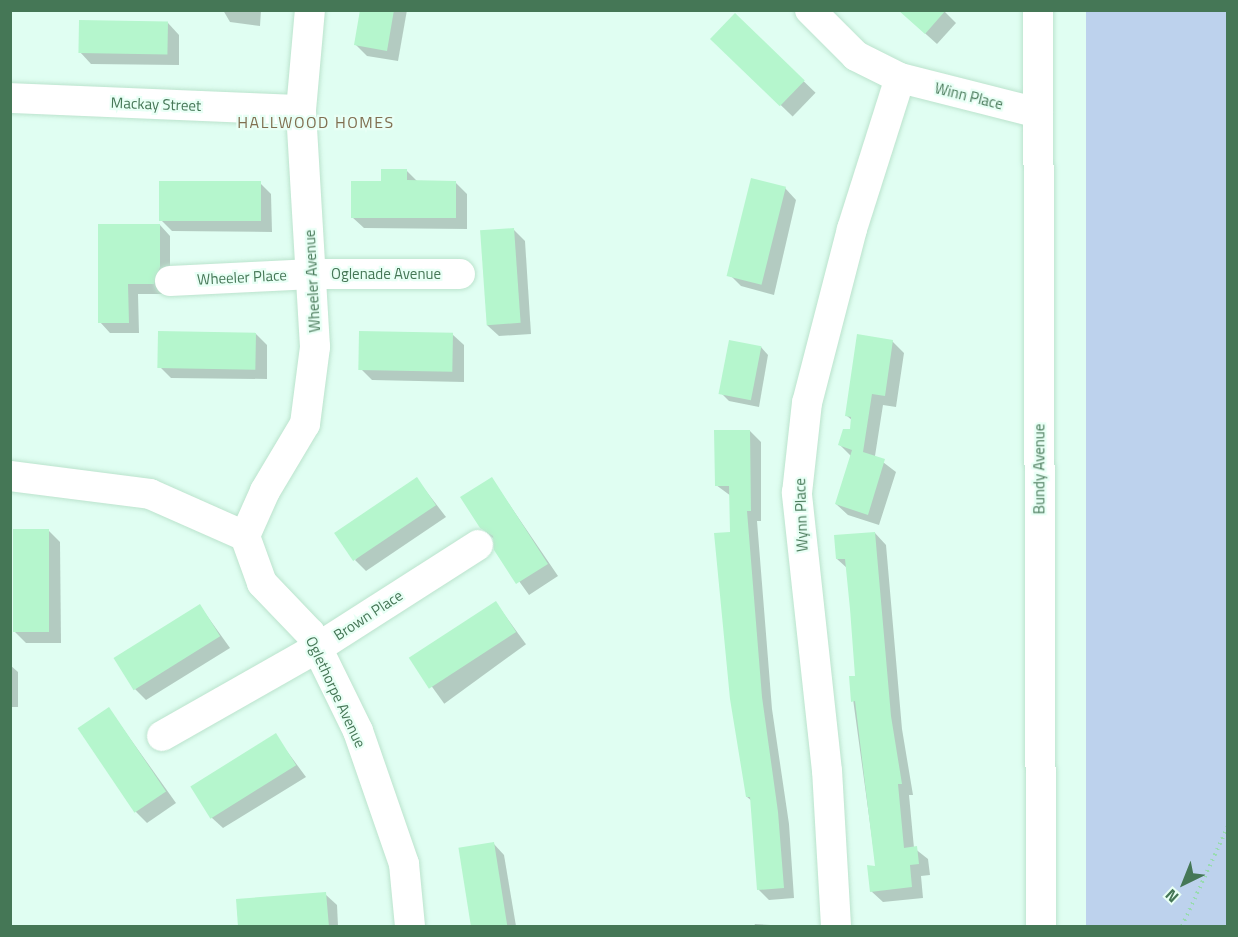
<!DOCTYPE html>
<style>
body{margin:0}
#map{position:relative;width:1238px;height:937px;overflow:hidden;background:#e0fef2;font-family:"Titillium Web",sans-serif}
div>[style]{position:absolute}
.green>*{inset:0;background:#bdd2ed;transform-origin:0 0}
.shadow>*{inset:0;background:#0003;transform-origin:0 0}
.building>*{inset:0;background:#b5f6cd;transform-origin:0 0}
.path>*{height:4px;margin-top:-2px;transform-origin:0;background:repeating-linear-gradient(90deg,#98dbb0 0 1.5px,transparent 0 6px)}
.roads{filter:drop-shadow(0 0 2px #bbe3cd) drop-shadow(0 0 2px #bbe3cd)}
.minor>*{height:30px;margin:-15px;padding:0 15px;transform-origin:15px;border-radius:15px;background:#fff}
span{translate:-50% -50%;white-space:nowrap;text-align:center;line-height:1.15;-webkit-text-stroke:4.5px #e8fff5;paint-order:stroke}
.street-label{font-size:15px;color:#457756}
.neighbourhood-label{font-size:16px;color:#806f50;letter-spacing:1.5px}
.frame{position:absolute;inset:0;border:12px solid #457756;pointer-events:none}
.north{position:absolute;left:1154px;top:853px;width:60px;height:60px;-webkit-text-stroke:4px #e8fff5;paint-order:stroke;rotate:223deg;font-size:16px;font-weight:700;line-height:24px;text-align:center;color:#457756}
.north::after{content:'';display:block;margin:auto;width:21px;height:27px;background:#457756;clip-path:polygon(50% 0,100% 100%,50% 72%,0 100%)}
</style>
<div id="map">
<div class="green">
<i style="left:1086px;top:11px;width:141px;height:915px"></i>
</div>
<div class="shadow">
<i style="clip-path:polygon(223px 10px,261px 10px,260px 26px,230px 22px)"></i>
<i style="clip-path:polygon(362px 10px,407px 10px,398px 61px,367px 56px,355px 44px)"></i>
<i style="clip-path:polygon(899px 10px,943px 10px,956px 23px,937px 44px)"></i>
<i style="left:735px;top:15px;width:112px;height:33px;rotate:44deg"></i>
<i style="clip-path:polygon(168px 23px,179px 35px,179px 65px,91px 64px,80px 52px)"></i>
<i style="clip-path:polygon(406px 170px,418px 182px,455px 182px,467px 194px,467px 229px,364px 228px,352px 217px,382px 183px)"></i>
<i style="clip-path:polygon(260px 183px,271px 194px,272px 232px,172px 231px,161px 220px)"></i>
<i style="clip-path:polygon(785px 188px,796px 200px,774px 295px,741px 286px,730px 275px)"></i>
<i style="clip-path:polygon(160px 225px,170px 236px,170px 278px,164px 294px,138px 294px,139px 333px,110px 333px,100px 322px)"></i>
<i style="clip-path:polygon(514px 230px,525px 241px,531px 334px,499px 336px,487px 325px)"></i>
<i style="clip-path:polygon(255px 333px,267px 345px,267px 379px,171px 378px,160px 367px)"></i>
<i style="clip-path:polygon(452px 334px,464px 345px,464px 382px,372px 380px,361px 369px)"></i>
<i style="clip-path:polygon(892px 341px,904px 353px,896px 407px,883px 405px,875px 456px,896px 472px,879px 525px,848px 515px,836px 504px,851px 456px,840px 445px,852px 431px,853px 421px,847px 416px)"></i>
<i style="clip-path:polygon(761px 347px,768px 355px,759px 407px,729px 401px,722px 394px)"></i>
<i style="clip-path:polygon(750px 431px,761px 442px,761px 521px,757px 521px,772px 709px,789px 824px,794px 898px,769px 900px,758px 889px,752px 801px,747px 797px,731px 496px,716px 485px)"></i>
<i style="clip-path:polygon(416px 478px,446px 517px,366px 571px,355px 560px)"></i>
<i style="clip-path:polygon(492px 479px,558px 576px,529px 595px,496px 549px,495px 540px,481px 527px)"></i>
<i style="clip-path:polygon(49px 531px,60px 542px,61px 643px,26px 643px,15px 632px)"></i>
<i style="clip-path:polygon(875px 533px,886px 545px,902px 729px,913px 795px,909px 795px,914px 848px,928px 859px,930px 875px,921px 876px,923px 898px,883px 902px,871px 891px,876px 867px,850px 677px,857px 677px,847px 568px,837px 559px)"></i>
<i style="left:496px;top:603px;width:51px;height:101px;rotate:54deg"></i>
<i style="clip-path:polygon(200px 606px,230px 648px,146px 700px,135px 689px)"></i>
<i style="clip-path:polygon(10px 665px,18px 672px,18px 707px,10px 707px)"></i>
<i style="clip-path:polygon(109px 709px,176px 803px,147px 823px,136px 812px)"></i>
<i style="clip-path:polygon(275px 735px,306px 777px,223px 828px,211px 817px)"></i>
<i style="clip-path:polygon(493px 843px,504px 855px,516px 926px,473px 926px)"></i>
<i style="clip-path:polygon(325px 894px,337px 905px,338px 926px,239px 926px)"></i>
<i style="clip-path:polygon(755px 924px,788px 926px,754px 926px)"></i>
</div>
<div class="building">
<i style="clip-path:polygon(360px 10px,394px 10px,387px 51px,354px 45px)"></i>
<i style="clip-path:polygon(898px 10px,946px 10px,925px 34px)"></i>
<i style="left:735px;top:13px;width:97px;height:36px;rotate:44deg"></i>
<i style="left:79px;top:20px;width:89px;height:33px;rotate:1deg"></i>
<i style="clip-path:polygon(381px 169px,407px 169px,407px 180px,456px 181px,456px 218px,351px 218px,351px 181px,381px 181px)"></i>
<i style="left:751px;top:178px;width:36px;height:101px;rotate:14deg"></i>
<i style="left:159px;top:181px;width:102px;height:40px"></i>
<i style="clip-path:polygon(98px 224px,160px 224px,160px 267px,154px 284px,128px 284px,129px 323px,98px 323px)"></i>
<i style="left:514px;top:228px;width:95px;height:34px;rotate:86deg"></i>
<i style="left:158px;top:331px;width:98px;height:37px;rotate:1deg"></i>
<i style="left:359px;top:331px;width:94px;height:39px;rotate:1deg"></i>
<i style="clip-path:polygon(857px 334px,893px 340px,885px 396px,872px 394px,863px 452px,885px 459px,868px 515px,835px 504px,852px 450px,838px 445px,843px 429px,850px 429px,851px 417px,845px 416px)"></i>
<i style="left:729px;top:340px;width:33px;height:55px;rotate:11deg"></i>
<i style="clip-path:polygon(714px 430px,750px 430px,751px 511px,747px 511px,762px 697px,778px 812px,784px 888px,757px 890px,750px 797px,746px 797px,730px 699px,714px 533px,730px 532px,729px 486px,715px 486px)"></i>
<i style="left:417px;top:477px;width:34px;height:100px;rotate:56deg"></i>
<i style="clip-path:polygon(492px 477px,548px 564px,516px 584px,494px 550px,493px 536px,480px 528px,460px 497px)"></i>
<i style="left:13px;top:529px;width:36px;height:103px"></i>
<i style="clip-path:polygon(875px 532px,891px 716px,902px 784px,898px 784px,904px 848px,917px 846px,919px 864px,910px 865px,912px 887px,870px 892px,867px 865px,875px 866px,855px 701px,851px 702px,849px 676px,855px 676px,850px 609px,845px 559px,836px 559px,834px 535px)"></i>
<i style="left:496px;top:601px;width:37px;height:104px;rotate:57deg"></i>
<i style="left:200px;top:604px;width:38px;height:102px;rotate:58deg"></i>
<i style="left:109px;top:707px;width:102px;height:38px;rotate:56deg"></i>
<i style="left:276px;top:733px;width:38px;height:101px;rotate:58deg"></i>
<i style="left:494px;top:842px;width:86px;height:36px;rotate:81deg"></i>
<i style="clip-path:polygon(326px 892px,329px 927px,238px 927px,236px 899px)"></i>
</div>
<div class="path">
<i style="left:1182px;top:926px;width:110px;rotate:-65.3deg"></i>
</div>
<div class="roads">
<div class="minor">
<i style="left:810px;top:10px;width:65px;rotate:45deg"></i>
<i style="left:856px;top:56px;width:49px;rotate:26.6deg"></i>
<i style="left:900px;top:78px;width:142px;rotate:14.2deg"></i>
<i style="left:1038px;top:10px;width:916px;rotate:89.81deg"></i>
<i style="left:10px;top:98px;width:291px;rotate:2.4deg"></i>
<i style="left:170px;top:281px;width:143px;rotate:-2.8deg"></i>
<i style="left:313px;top:274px;width:147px"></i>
<i style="left:10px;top:476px;width:141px;rotate:7.3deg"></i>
<i style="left:150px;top:494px;width:104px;rotate:23.9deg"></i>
<i style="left:245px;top:536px;width:50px;rotate:70.1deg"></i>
<i style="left:262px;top:583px;width:69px;rotate:46.2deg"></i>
<i style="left:310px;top:633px;width:109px;rotate:63.9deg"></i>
<i style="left:358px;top:731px;width:141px;rotate:70.9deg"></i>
<i style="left:404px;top:864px;width:62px;rotate:84.5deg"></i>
<i style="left:245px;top:536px;width:49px;rotate:-66deg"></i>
<i style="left:265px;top:491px;width:78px;rotate:-59.2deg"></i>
<i style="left:305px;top:424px;width:78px;rotate:-82.6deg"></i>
<i style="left:315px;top:347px;width:237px;rotate:-93.4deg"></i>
<i style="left:301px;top:110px;width:100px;rotate:-84.9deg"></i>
<i style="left:162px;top:736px;width:178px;rotate:-29.6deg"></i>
<i style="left:317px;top:648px;width:191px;rotate:-32.6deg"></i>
<i style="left:836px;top:926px;width:155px;rotate:-93.3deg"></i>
<i style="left:827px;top:771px;width:280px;rotate:-96.2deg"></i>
<i style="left:797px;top:493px;width:91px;rotate:-83.7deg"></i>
<i style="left:807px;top:403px;width:180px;rotate:-75.5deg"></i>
<i style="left:852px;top:229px;width:158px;rotate:-72.4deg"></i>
</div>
</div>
<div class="street-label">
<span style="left:969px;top:96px;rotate:14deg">Winn Place</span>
<span style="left:156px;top:104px;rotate:2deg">Mackay Street</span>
<span style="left:386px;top:274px">Oglenade Avenue</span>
<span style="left:242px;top:277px;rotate:-3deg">Wheeler Place</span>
<span style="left:312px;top:281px;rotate:-93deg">Wheeler Avenue</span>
<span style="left:1039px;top:469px;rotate:-90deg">Bundy Avenue</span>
<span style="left:801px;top:515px;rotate:-92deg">Wynn Place</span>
<span style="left:368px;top:615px;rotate:-33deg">Brown Place</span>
<span style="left:336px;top:692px;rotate:65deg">Oglethorpe Avenue</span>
</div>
<div class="neighbourhood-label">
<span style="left:316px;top:122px">HALLWOOD HOMES</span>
</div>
<div class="frame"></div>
<div class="north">N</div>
</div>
